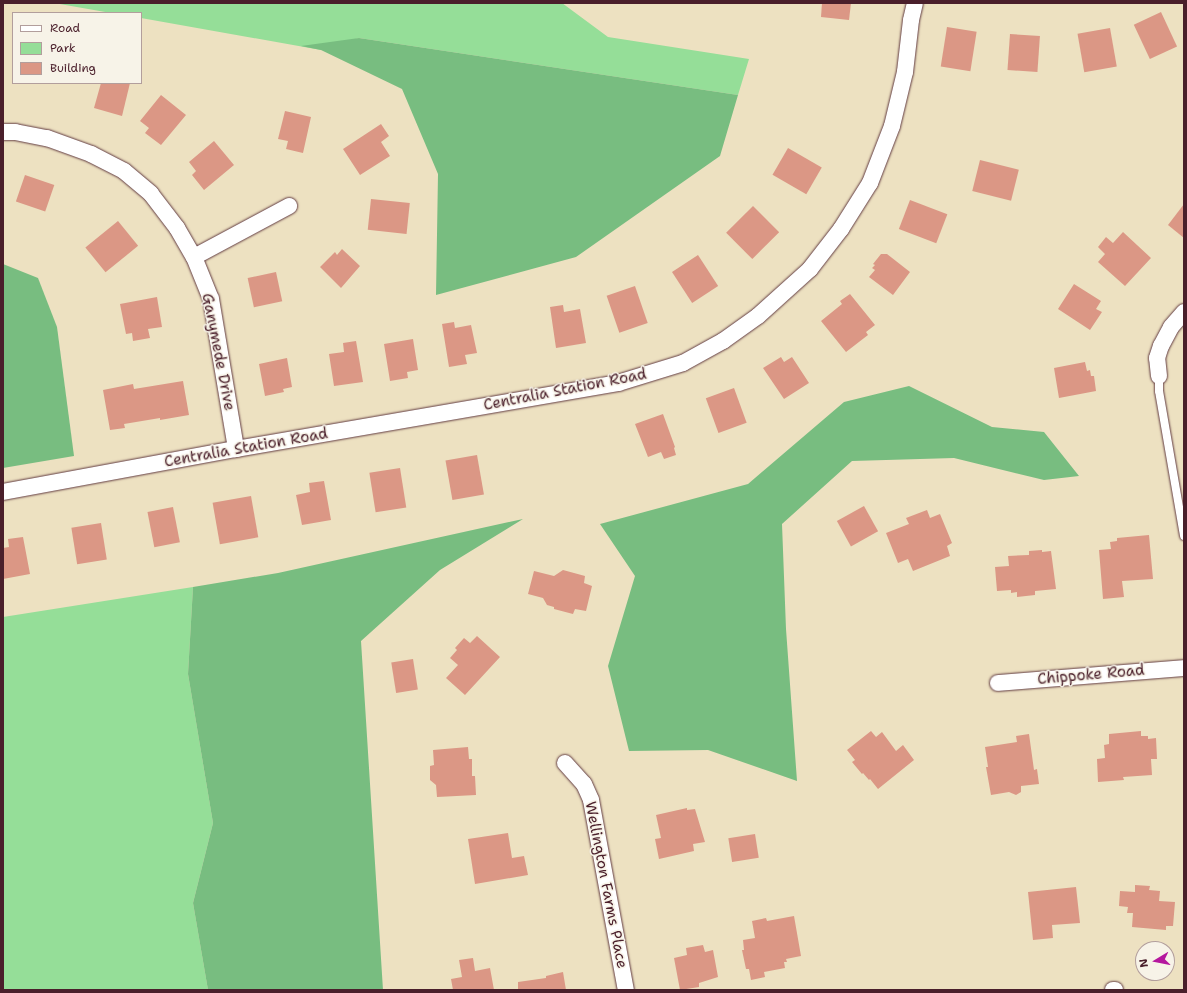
<!DOCTYPE html>
<style>
body{margin:0}
#map{position:relative;width:1187px;height:993px;overflow:hidden;background:#ede1c1;font-family:"Shantell Sans",sans-serif}
div>[style]{position:absolute}
.green>*{inset:0;background:#95de98}
.forest>*{inset:0;background:#78bd80}
.building>*{inset:0;background:#db9785;transform-origin:0 0}
.roads{filter:drop-shadow(0 0 1px #623c42) drop-shadow(0 0 1px #623c42)}
.service>*{height:8px;margin:-4px;padding:0 4px;transform-origin:4px;border-radius:4px;background:#fff}
.minor>*{height:16px;margin:-8px;padding:0 8px;transform-origin:8px;border-radius:8px;background:#fff}
span{translate:-50% -50%;white-space:nowrap;text-align:center;line-height:1.15;-webkit-text-stroke:3px #f7f3e8;paint-order:stroke}
.street-label{font-size:15px;color:#4a1f2b}
.frame{position:absolute;inset:0;border:4px solid #4a1f2b;pointer-events:none}
.legend{position:absolute;left:12px;top:12px;width:130px;height:72px;box-sizing:border-box;background:#f7f3e8;border:1px solid #b29e9c;margin:0;padding:5px 7px;list-style:none;font-size:12px;color:#4a1f2b}
.legend li{display:flex;align-items:center;gap:8px;height:20px}
.legend b{width:20px;border:1px solid #b29e9c}
.north{position:absolute;left:1135px;top:941px;width:40px;height:40px;box-sizing:border-box;background:#f7f3e8;border:1px solid #b29e9c;border-radius:50%;rotate:260deg;font-size:11px;font-weight:700;line-height:16px;text-align:center;color:#4a1f2b}
.north::after{content:'';display:block;margin:auto;width:14px;height:18px;background:#b5179e;clip-path:polygon(50% 0,100% 100%,50% 72%,0 100%)}
</style>
<div id="map">
<div class="green">
<i style="clip-path:polygon(54px 3px,562px 3px,608px 37px,749px 59px,738px 95px,359px 38px,321px 50px,141px 18px,141px 13px,111px 13px)"></i>
<i style="clip-path:polygon(193px 587px,188px 674px,213px 823px,193px 903px,208px 990px,3px 990px,3px 617px)"></i>
</div>
<div class="forest">
<i style="clip-path:polygon(359px 38px,738px 95px,720px 156px,576px 257px,436px 295px,438px 174px,402px 89px,321px 50px,301px 46px)"></i>
<i style="clip-path:polygon(3px 264px,38px 278px,57px 327px,74px 456px,3px 468px)"></i>
<i style="clip-path:polygon(909px 386px,992px 427px,1044px 432px,1079px 476px,1044px 480px,954px 458px,852px 461px,782px 524px,786px 629px,797px 781px,708px 750px,629px 751px,608px 666px,635px 576px,600px 524px,748px 484px,844px 402px)"></i>
<i style="clip-path:polygon(523px 519px,440px 570px,361px 641px,383px 990px,208px 990px,193px 903px,213px 823px,188px 674px,193px 587px,278px 573px)"></i>
</div>
<div class="building">
<i style="clip-path:polygon(822px 3px,851px 3px,849px 20px,821px 17px)"></i>
<i style="left:1161px;top:12px;width:38px;height:30px;rotate:65deg"></i>
<i style="left:947px;top:27px;width:30px;height:40px;rotate:9deg"></i>
<i style="left:1110px;top:28px;width:39px;height:33px;rotate:80deg"></i>
<i style="left:1010px;top:34px;width:30px;height:36px;rotate:4deg"></i>
<i style="clip-path:polygon(101px 83px,130px 83px,122px 116px,94px 108px)"></i>
<i style="clip-path:polygon(161px 95px,186px 115px,161px 145px,145px 133px,149px 128px,140px 121px)"></i>
<i style="clip-path:polygon(285px 111px,311px 117px,303px 153px,286px 149px,288px 141px,278px 139px)"></i>
<i style="clip-path:polygon(381px 124px,389px 136px,381px 142px,390px 156px,360px 175px,343px 149px)"></i>
<i style="clip-path:polygon(214px 141px,234px 165px,204px 190px,192px 175px,196px 171px,189px 162px)"></i>
<i style="left:788px;top:148px;width:39px;height:31px;rotate:30deg"></i>
<i style="left:980px;top:160px;width:40px;height:32px;rotate:14deg"></i>
<i style="left:25px;top:175px;width:31px;height:28px;rotate:19deg"></i>
<i style="left:371px;top:199px;width:39px;height:31px;rotate:6deg"></i>
<i style="left:910px;top:200px;width:40px;height:31px;rotate:21deg"></i>
<i style="clip-path:polygon(1184px 204px,1184px 238px,1168px 225px)"></i>
<i style="left:753px;top:206px;width:37px;height:38px;rotate:45deg"></i>
<i style="left:118px;top:221px;width:32px;height:42px;rotate:51deg"></i>
<i style="clip-path:polygon(1123px 232px,1151px 258px,1125px 286px,1098px 262px,1105px 254px,1098px 247px,1106px 237px,1113px 243px)"></i>
<i style="clip-path:polygon(342px 249px,360px 266px,341px 288px,320px 267px,335px 252px,337px 255px)"></i>
<i style="clip-path:polygon(881px 254px,887px 254px,910px 272px,893px 295px,869px 277px,875px 270px,872px 268px,875px 265px,873px 264px)"></i>
<i style="left:698px;top:255px;width:37px;height:31px;rotate:57deg"></i>
<i style="left:276px;top:272px;width:30px;height:29px;rotate:78deg"></i>
<i style="clip-path:polygon(1074px 284px,1101px 301px,1096px 309px,1102px 312px,1090px 330px,1058px 309px)"></i>
<i style="left:635px;top:286px;width:39px;height:30px;rotate:71deg"></i>
<i style="clip-path:polygon(850px 294px,875px 325px,866px 332px,868px 335px,846px 352px,821px 321px,842px 304px,840px 301px)"></i>
<i style="clip-path:polygon(157px 297px,162px 327px,148px 329px,150px 338px,133px 341px,132px 333px,126px 334px,120px 304px)"></i>
<i style="clip-path:polygon(563px 305px,564px 312px,580px 309px,586px 343px,556px 348px,550px 307px)"></i>
<i style="clip-path:polygon(454px 322px,455px 328px,471px 325px,477px 353px,465px 355px,467px 364px,449px 367px,442px 324px)"></i>
<i style="clip-path:polygon(413px 339px,418px 370px,407px 372px,408px 378px,390px 381px,384px 344px)"></i>
<i style="clip-path:polygon(356px 341px,363px 382px,334px 386px,329px 354px,344px 352px,343px 343px)"></i>
<i style="clip-path:polygon(781px 357px,784px 362px,792px 357px,809px 383px,784px 399px,763px 368px)"></i>
<i style="clip-path:polygon(287px 358px,292px 387px,283px 389px,284px 392px,265px 396px,259px 364px)"></i>
<i style="clip-path:polygon(1085px 362px,1087px 371px,1090px 370px,1091px 376px,1094px 376px,1096px 391px,1059px 398px,1054px 368px)"></i>
<i style="clip-path:polygon(183px 381px,189px 415px,160px 420px,160px 418px,124px 424px,125px 428px,110px 430px,103px 390px,133px 384px,134px 389px)"></i>
<i style="left:734px;top:388px;width:37px;height:30px;rotate:70deg"></i>
<i style="clip-path:polygon(663px 414px,675px 447px,674px 448px,676px 455px,664px 459px,661px 452px,648px 457px,635px 424px)"></i>
<i style="left:477px;top:455px;width:40px;height:32px;rotate:80deg"></i>
<i style="left:400px;top:468px;width:40px;height:31px;rotate:81deg"></i>
<i style="clip-path:polygon(324px 481px,331px 520px,302px 525px,296px 495px,310px 492px,309px 483px)"></i>
<i style="left:251px;top:496px;width:42px;height:39px;rotate:80deg"></i>
<i style="left:864px;top:506px;width:29px;height:31px;rotate:61deg"></i>
<i style="left:173px;top:507px;width:36px;height:26px;rotate:79deg"></i>
<i style="clip-path:polygon(927px 510px,930px 518px,940px 514px,952px 543px,947px 546px,950px 556px,913px 571px,908px 559px,898px 563px,886px 533px,909px 524px,906px 518px)"></i>
<i style="left:101px;top:523px;width:37px;height:30px;rotate:81deg"></i>
<i style="clip-path:polygon(1149px 535px,1153px 579px,1122px 581px,1124px 597px,1103px 599px,1099px 550px,1111px 549px,1110px 542px,1117px 541px,1117px 538px)"></i>
<i style="clip-path:polygon(23px 537px,30px 574px,3px 579px,3px 548px,9px 547px,8px 539px)"></i>
<i style="clip-path:polygon(1042px 550px,1042px 552px,1051px 551px,1056px 589px,1035px 591px,1035px 595px,1017px 597px,1017px 592px,1011px 593px,1011px 590px,997px 591px,995px 567px,1009px 566px,1008px 556px,1029px 555px,1029px 551px)"></i>
<i style="clip-path:polygon(563px 570px,585px 576px,584px 583px,592px 586px,586px 611px,575px 609px,573px 614px,554px 609px,554px 607px,547px 605px,543px 598px,528px 594px,534px 571px,554px 576px)"></i>
<i style="clip-path:polygon(477px 636px,500px 657px,465px 695px,446px 678px,458px 665px,450px 658px,457px 650px,455px 648px,464px 638px,470px 643px)"></i>
<i style="left:413px;top:659px;width:31px;height:22px;rotate:81deg"></i>
<i style="clip-path:polygon(871px 731px,876px 737px,882px 732px,896px 751px,903px 745px,914px 760px,878px 789px,870px 779px,869px 780px,863px 773px,862px 774px,852px 762px,855px 760px,847px 750px)"></i>
<i style="clip-path:polygon(1141px 731px,1141px 736px,1148px 736px,1148px 739px,1156px 738px,1157px 759px,1151px 759px,1152px 775px,1123px 777px,1124px 780px,1098px 782px,1097px 759px,1105px 758px,1104px 745px,1109px 744px,1109px 734px)"></i>
<i style="clip-path:polygon(1029px 734px,1034px 770px,1037px 769px,1039px 784px,1021px 786px,1021px 792px,1016px 795px,1009px 792px,991px 795px,986px 767px,988px 767px,985px 747px,1017px 742px,1016px 736px)"></i>
<i style="clip-path:polygon(468px 747px,469px 759px,472px 759px,472px 776px,475px 776px,476px 795px,437px 797px,436px 785px,430px 780px,430px 766px,434px 765px,433px 750px)"></i>
<i style="clip-path:polygon(687px 808px,687px 810px,695px 809px,705px 842px,693px 844px,694px 851px,659px 859px,655px 839px,661px 838px,656px 815px)"></i>
<i style="clip-path:polygon(508px 833px,512px 858px,524px 856px,528px 875px,475px 884px,468px 839px)"></i>
<i style="left:755px;top:834px;width:24px;height:27px;rotate:81deg"></i>
<i style="clip-path:polygon(1135px 885px,1150px 886px,1149px 890px,1160px 891px,1159px 901px,1175px 902px,1173px 926px,1166px 926px,1166px 930px,1132px 927px,1133px 913px,1127px 913px,1128px 907px,1119px 906px,1120px 891px,1135px 892px)"></i>
<i style="clip-path:polygon(1076px 887px,1080px 923px,1052px 925px,1053px 938px,1033px 940px,1028px 892px)"></i>
<i style="clip-path:polygon(794px 916px,801px 956px,786px 959px,787px 962px,784px 962px,785px 968px,764px 972px,765px 977px,751px 980px,749px 969px,746px 969px,742px 950px,744px 950px,743px 940px,755px 938px,752px 921px,766px 918px,767px 921px)"></i>
<i style="clip-path:polygon(703px 945px,705px 952px,713px 950px,718px 977px,699px 983px,699px 987px,680px 990px,674px 958px,687px 955px,686px 948px)"></i>
<i style="clip-path:polygon(473px 958px,475px 971px,490px 968px,494px 990px,453px 990px,451px 979px,462px 977px,459px 960px)"></i>
<i style="clip-path:polygon(563px 972px,566px 990px,518px 990px,518px 982px,546px 978px,546px 976px)"></i>
</div>
<div class="roads">
<div class="service">
<i style="left:1159px;top:376px;width:15px;rotate:90deg"></i>
<i style="left:1159px;top:391px;width:147px;rotate:80.2deg"></i>
</div>
<div class="minor">
<i style="left:3px;top:132px;width:12px"></i>
<i style="left:15px;top:132px;width:33px;rotate:11deg"></i>
<i style="left:47px;top:138px;width:47px;rotate:20deg"></i>
<i style="left:91px;top:154px;width:37px;rotate:27deg"></i>
<i style="left:124px;top:171px;width:35px;rotate:40deg"></i>
<i style="left:151px;top:194px;width:43px;rotate:52.6deg"></i>
<i style="left:177px;top:228px;width:34px;rotate:60deg"></i>
<i style="left:194px;top:257px;width:45px;rotate:68deg"></i>
<i style="left:211px;top:299px;width:152px;rotate:80.5deg"></i>
<i style="left:194px;top:257px;width:108px;rotate:-28.2deg"></i>
<i style="left:1159px;top:376px;width:18px;rotate:-96deg"></i>
<i style="left:1157px;top:358px;width:13px;rotate:-72deg"></i>
<i style="left:1161px;top:346px;width:21px;rotate:-62deg"></i>
<i style="left:1171px;top:327px;width:20px;rotate:-49deg"></i>
<i style="left:3px;top:492px;width:237px;rotate:-10.5deg"></i>
<i style="left:236px;top:449px;width:388px;rotate:-9.8deg"></i>
<i style="left:618px;top:383px;width:68px;rotate:-17.1deg"></i>
<i style="left:683px;top:363px;width:46px;rotate:-28.8deg"></i>
<i style="left:723px;top:341px;width:43px;rotate:-35.5deg"></i>
<i style="left:758px;top:316px;width:70px;rotate:-42.1deg"></i>
<i style="left:810px;top:269px;width:51px;rotate:-52.2deg"></i>
<i style="left:841px;top:229px;width:54px;rotate:-57.8deg"></i>
<i style="left:870px;top:183px;width:61px;rotate:-68.9deg"></i>
<i style="left:892px;top:126px;width:56px;rotate:-76.5deg"></i>
<i style="left:905px;top:72px;width:52px;rotate:-83.4deg"></i>
<i style="left:911px;top:20px;width:17px;rotate:-77deg"></i>
<i style="left:998px;top:683px;width:187px;rotate:-4.6deg"></i>
<i style="left:565px;top:763px;width:28px;rotate:48deg"></i>
<i style="left:584px;top:784px;width:17px;rotate:66deg"></i>
<i style="left:591px;top:800px;width:193px;rotate:79.6deg"></i>
<i style="left:1113px;top:990px;width:2px"></i>
</div>
</div>
<div class="street-label">
<span style="left:218px;top:352px;rotate:79deg">Ganymede Drive</span>
<span style="left:565px;top:390px;rotate:-11deg">Centralia Station Road</span>
<span style="left:246px;top:448px;rotate:-10deg">Centralia Station Road</span>
<span style="left:1091px;top:675px;rotate:-5deg">Chippoke Road</span>
<span style="left:606px;top:885px;rotate:79deg">Wellington Farms Place</span>
</div>
<div class="frame"></div>
<ul class="legend">
<li><b style="height:5px;background:#fff"></b>Road</li>
<li><b style="height:11px;background:#95de98"></b>Park</li>
<li><b style="height:11px;background:#db9785"></b>Building</li>
</ul>
<div class="north">N</div>
</div>
